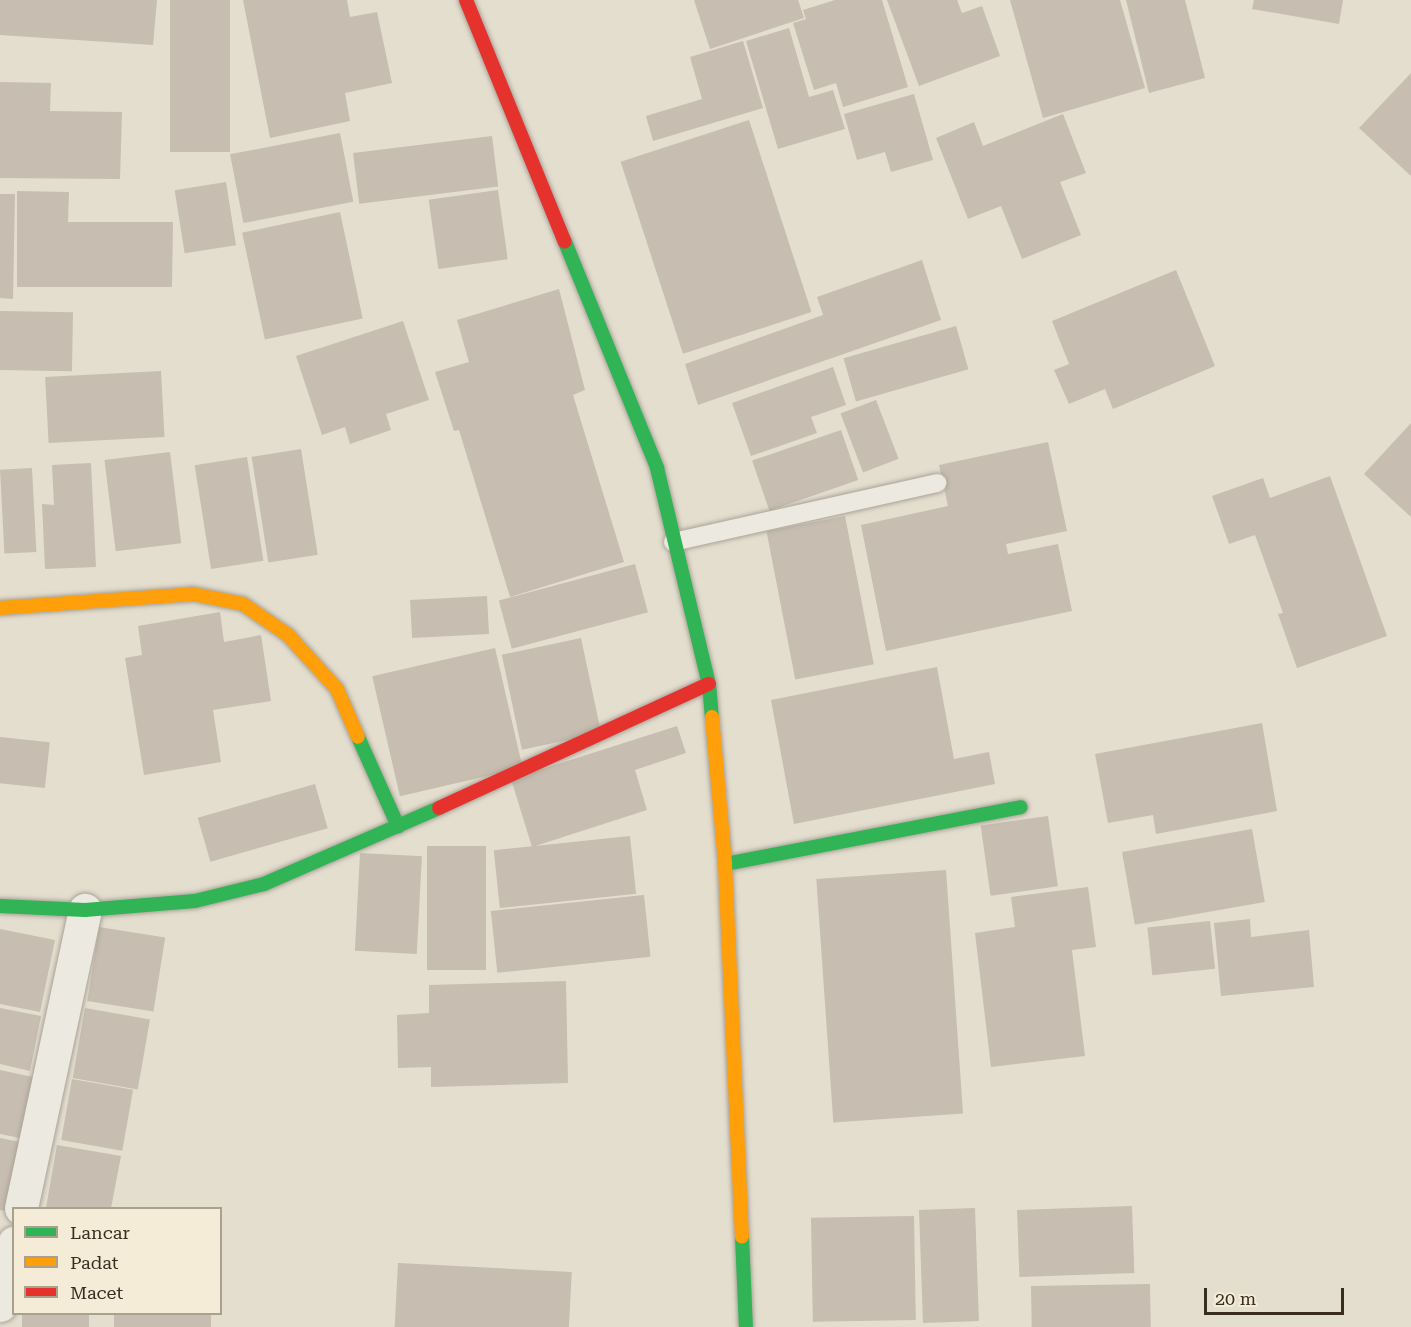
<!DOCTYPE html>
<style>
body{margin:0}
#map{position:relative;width:1411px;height:1327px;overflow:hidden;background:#e4decf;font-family:"Roboto Serif",serif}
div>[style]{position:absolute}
.building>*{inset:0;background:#c7bdb0;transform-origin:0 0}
.roads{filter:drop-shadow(0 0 2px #a9a398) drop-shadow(0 0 2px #a9a398)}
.lane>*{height:18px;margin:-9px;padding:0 9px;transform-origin:9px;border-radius:9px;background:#ece9e0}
.street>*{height:33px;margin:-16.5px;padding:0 16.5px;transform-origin:16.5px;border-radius:16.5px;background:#ece9e0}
.fast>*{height:14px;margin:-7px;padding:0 7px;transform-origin:7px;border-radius:7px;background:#30b455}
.slow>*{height:14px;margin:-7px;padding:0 7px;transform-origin:7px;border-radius:7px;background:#ff9f0a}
.jam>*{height:14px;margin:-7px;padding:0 7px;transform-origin:7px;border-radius:7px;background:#e5322d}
span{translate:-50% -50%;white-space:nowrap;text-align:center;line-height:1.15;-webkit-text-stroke:4.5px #f4ecd6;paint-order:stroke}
.legend{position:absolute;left:12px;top:1207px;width:210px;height:108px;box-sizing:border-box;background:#f4ecd6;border:2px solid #a9a08d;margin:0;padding:8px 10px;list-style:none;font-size:18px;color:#382d20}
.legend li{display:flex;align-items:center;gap:12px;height:30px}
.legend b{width:30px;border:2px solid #a9a08d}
.scale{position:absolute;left:1204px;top:1288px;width:140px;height:27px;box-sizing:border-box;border:3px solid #382d20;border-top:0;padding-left:8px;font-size:18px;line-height:21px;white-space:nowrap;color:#382d20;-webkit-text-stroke:4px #f4ecd6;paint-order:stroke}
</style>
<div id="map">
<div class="building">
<i style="clip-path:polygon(0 0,157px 0,153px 45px,0 35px)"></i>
<i style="left:170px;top:0;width:60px;height:152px"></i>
<i style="clip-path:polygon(243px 0,347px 0,350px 17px,377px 12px,392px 83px,345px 93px,350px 121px,270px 138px)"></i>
<i style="clip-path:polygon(694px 0,798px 0,804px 18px,710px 49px)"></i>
<i style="clip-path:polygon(835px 0,882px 0,908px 87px,843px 107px,836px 83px,814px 90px,793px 23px,806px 19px,803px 10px)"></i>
<i style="clip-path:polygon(887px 0,957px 0,962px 13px,982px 6px,1000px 56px,919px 86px)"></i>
<i style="clip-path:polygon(1010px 0,1120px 0,1145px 88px,1043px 118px)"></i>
<i style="clip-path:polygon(1126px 0,1185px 0,1205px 78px,1149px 93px)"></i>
<i style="clip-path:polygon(1254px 0,1343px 0,1339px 24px,1252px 9px)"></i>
<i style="clip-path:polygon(789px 28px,809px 97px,833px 90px,845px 129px,778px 149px,746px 41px)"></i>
<i style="clip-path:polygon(743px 41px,763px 108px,653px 141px,646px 116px,702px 99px,690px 57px)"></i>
<i style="clip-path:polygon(1411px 73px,1411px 176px,1359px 128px)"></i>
<i style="clip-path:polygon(0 82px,51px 83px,50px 111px,122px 112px,120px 179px,0 178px)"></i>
<i style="clip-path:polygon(914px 94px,933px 160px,891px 172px,885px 152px,857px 160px,844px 114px)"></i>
<i style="clip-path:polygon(1063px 114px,1086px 173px,1060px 182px,1081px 235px,1022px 259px,1001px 206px,968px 219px,936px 138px,974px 122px,983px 146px)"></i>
<i style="left:749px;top:120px;width:202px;height:135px;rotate:72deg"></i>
<i style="left:340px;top:133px;width:70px;height:112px;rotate:79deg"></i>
<i style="left:492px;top:136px;width:51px;height:140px;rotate:83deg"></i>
<i style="left:226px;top:182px;width:64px;height:52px;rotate:81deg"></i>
<i style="left:498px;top:190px;width:70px;height:70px;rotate:82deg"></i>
<i style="clip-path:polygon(17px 191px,69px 192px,68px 222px,173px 222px,172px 287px,17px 287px)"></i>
<i style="clip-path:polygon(0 194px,15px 194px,13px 299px,0 298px)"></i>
<i style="left:340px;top:212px;width:109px;height:100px;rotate:78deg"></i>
<i style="clip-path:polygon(922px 260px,941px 320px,698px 405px,685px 364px,823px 315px,817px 297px)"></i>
<i style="clip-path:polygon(1176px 270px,1215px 366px,1113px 409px,1105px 389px,1069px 404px,1054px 370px,1069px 364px,1052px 321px)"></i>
<i style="clip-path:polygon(559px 289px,585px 390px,573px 395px,624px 562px,510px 597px,459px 430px,454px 431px,435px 372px,469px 362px,457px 320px)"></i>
<i style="left:0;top:311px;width:73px;height:59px;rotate:1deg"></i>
<i style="clip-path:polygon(403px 321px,429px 400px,386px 414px,391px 430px,350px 444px,345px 427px,322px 435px,296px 356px)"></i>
<i style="left:956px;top:326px;width:45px;height:117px;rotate:74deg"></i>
<i style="clip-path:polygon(833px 367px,846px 405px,811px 417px,817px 433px,751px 456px,732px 403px)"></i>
<i style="left:161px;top:371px;width:66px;height:116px;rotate:87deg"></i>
<i style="left:876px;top:400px;width:63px;height:38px;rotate:69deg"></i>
<i style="clip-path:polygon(1411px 423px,1411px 517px,1364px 474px)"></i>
<i style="left:841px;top:430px;width:53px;height:94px;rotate:71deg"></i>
<i style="clip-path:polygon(1048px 442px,1067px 531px,1006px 544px,1008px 554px,1058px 544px,1072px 611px,886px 651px,861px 525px,948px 506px,939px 465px)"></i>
<i style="left:301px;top:449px;width:107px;height:50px;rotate:81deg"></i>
<i style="left:170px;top:452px;width:92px;height:66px;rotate:83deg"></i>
<i style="left:247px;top:457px;width:105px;height:53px;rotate:81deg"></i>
<i style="clip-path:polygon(91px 463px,96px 567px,45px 569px,42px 504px,54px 505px,52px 465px)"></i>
<i style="left:32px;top:468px;width:84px;height:32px;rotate:87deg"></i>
<i style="clip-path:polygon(1330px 476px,1387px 636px,1297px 668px,1278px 614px,1283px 613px,1255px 535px,1229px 544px,1212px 496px,1263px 478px,1270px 498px)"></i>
<i style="left:845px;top:516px;width:151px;height:80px;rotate:79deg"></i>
<i style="left:635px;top:564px;width:50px;height:141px;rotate:75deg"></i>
<i style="left:487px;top:596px;width:38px;height:77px;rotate:87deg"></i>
<i style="clip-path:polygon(220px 612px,224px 642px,261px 635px,271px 701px,213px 710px,221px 762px,144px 775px,125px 658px,142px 655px,138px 626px)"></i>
<i style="left:581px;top:638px;width:97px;height:81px;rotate:78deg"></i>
<i style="left:495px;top:648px;width:123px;height:126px;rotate:77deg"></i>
<i style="clip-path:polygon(937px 667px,954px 759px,989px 752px,995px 784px,794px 824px,771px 700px)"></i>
<i style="clip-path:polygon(1262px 723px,1277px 811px,1156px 834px,1153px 815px,1108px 823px,1095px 754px)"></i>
<i style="clip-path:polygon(677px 726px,686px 753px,635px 770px,647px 810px,532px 847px,511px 779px)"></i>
<i style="left:0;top:737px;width:50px;height:46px;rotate:6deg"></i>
<i style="left:315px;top:784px;width:46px;height:122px;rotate:74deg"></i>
<i style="left:1048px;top:816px;width:71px;height:68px;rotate:82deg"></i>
<i style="left:1252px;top:829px;width:74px;height:132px;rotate:80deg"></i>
<i style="left:630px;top:836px;width:58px;height:137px;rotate:84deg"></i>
<i style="left:486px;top:846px;width:124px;height:59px;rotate:90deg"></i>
<i style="left:360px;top:853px;width:62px;height:98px;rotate:3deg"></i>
<i style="left:946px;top:870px;width:244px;height:130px;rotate:86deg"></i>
<i style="clip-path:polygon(1088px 887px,1096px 947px,1072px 950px,1085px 1056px,991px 1067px,975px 933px,1015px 927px,1011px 897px)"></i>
<i style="left:644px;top:895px;width:62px;height:154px;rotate:84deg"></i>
<i style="clip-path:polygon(1250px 919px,1251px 937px,1309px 930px,1314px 987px,1221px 996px,1214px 923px)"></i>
<i style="left:1210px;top:921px;width:48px;height:63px;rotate:84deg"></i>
<i style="left:99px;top:927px;width:67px;height:75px;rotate:9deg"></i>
<i style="clip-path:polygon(0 929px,55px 940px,40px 1012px,0 1004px)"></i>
<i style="clip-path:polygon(566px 981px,568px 1083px,431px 1087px,431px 1067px,398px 1068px,397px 1015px,429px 1013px,429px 985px)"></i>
<i style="clip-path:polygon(0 1008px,41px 1016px,30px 1071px,0 1064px)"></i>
<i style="left:85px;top:1008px;width:66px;height:71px;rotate:10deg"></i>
<i style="clip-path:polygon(0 1070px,33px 1077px,20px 1138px,0 1134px)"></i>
<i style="left:72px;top:1079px;width:62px;height:62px;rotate:10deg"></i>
<i style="clip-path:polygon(0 1138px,25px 1143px,10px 1212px,0 1210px)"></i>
<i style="clip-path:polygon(57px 1145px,121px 1156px,111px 1208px,46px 1208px)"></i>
<i style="left:1132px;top:1206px;width:67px;height:115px;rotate:88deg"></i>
<i style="left:975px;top:1208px;width:113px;height:56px;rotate:88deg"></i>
<i style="left:914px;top:1216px;width:104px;height:103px;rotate:89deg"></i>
<i style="left:398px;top:1263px;width:174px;height:64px;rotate:3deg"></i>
<i style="left:1150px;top:1284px;width:43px;height:119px;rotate:89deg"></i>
<i style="left:22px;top:1314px;width:67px;height:13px"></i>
<i style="left:114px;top:1314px;width:97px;height:13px"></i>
</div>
<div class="roads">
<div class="lane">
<i style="left:673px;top:542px;width:271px;rotate:-12.6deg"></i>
</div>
<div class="street">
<i style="left:21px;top:1208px;width:305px;rotate:-77.9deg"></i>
<i style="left:0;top:1305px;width:64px;rotate:-77.3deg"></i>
</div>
<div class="fast">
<i style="left:565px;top:242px;width:244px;rotate:67.8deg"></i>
<i style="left:657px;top:468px;width:222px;rotate:76.5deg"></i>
<i style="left:709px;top:684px;width:33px;rotate:85deg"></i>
<i style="left:358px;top:737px;width:98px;rotate:65.8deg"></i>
<i style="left:725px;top:864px;width:301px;rotate:-10.9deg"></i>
<i style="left:0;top:906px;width:85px;rotate:2.7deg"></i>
<i style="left:85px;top:910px;width:110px;rotate:-4.7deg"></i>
<i style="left:195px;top:901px;width:71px;rotate:-13.8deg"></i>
<i style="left:264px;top:884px;width:191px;rotate:-23.5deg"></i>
<i style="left:742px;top:1237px;width:90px;rotate:87.5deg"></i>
</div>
<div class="slow">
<i style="left:0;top:608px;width:194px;rotate:-4.1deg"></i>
<i style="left:193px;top:594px;width:51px;rotate:11.3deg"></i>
<i style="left:243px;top:604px;width:55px;rotate:34.6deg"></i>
<i style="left:288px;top:635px;width:73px;rotate:47.8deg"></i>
<i style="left:337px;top:689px;width:52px;rotate:66.4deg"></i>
<i style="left:712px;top:717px;width:148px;rotate:84.9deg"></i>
<i style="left:725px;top:864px;width:373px;rotate:87.4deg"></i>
</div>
<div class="jam">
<i style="left:466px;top:0;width:261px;rotate:67.8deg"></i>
<i style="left:439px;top:808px;width:297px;rotate:-24.7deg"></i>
</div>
</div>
<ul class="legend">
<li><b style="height:8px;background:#30b455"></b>Lancar</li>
<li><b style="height:8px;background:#ff9f0a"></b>Padat</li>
<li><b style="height:8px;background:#e5322d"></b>Macet</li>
</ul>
<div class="scale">20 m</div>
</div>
